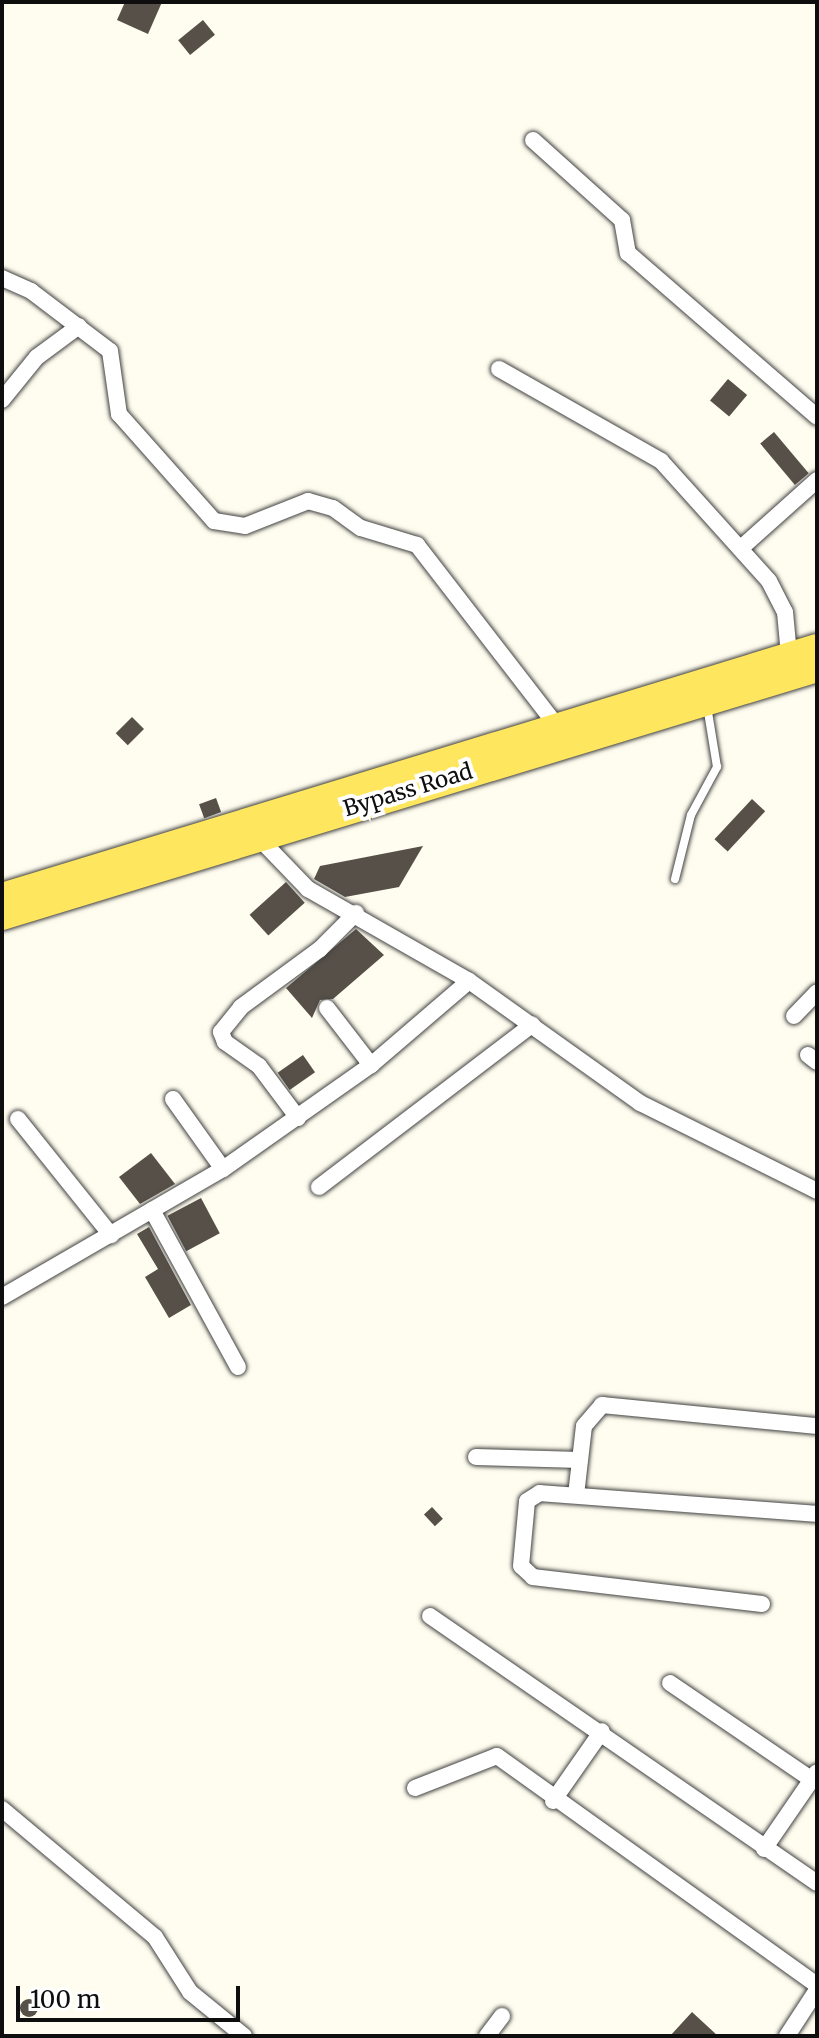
<!DOCTYPE html>
<style>
body{margin:0}
#map{position:relative;width:819px;height:2038px;overflow:hidden;background:#fffdef;font-family:Merriweather,serif}
div>[style]{position:absolute}
.building>*{inset:0;background:#575049;transform-origin:0 0}
.round{border-radius:50%}
.roads{filter:drop-shadow(0 0 2px #414141) drop-shadow(0 0 2px #414141)}
.service>*{height:8px;margin:-4px;padding:0 4px;transform-origin:4px;border-radius:4px;background:#fff}
.minor>*{height:16px;margin:-8px;padding:0 8px;transform-origin:8px;border-radius:8px;background:#fff}
.primary>*{height:26px;margin:-13px;padding:0 13px;transform-origin:13px;border-radius:13px;background:#ffe65f}
span{translate:-50% -50%;white-space:nowrap;text-align:center;line-height:1.15;-webkit-text-stroke:8px #fff;paint-order:stroke}
.street-label{font-size:22px;color:#0e0e0e}
.frame{position:absolute;inset:0;border:4px solid #0e0e0e;pointer-events:none}
.scale{position:absolute;left:16px;top:1986px;width:224px;height:36px;box-sizing:border-box;border:4px solid #0e0e0e;border-top:0;padding-left:10px;font-size:24px;line-height:28px;white-space:nowrap;color:#0e0e0e;-webkit-text-stroke:6px #fff;paint-order:stroke}
</style>
<div id="map">
<div class="building">
<i style="clip-path:polygon(125px 2px,162px 2px,148px 34px,117px 20px)"></i>
<i style="left:203px;top:20px;width:19px;height:32px;rotate:51deg"></i>
<i style="left:728px;top:379px;width:25px;height:28px;rotate:40deg"></i>
<i style="left:774px;top:432px;width:54px;height:18px;rotate:50deg"></i>
<i style="left:132px;top:717px;width:17px;height:23px;rotate:45deg"></i>
<i style="left:216px;top:798px;width:15px;height:18px;rotate:70deg"></i>
<i style="left:752px;top:799px;width:18px;height:55px;rotate:43deg"></i>
<i style="clip-path:polygon(423px 846px,399px 887px,345px 897px,314px 879px,320px 866px)"></i>
<i style="left:286px;top:882px;width:28px;height:49px;rotate:48deg"></i>
<i style="clip-path:polygon(356px 929px,384px 955px,333px 999px,320px 1000px,312px 1018px,286px 988px)"></i>
<i style="left:303px;top:1055px;width:21px;height:31px;rotate:55deg"></i>
<i style="clip-path:polygon(151px 1153px,175px 1184px,140px 1204px,119px 1177px)"></i>
<i style="left:201px;top:1198px;width:40px;height:38px;rotate:62deg"></i>
<i style="clip-path:polygon(149px 1227px,191px 1305px,169px 1318px,145px 1277px,158px 1269px,137px 1234px)"></i>
<i style="left:432px;top:1507px;width:16px;height:11px;rotate:47deg"></i>
<i class="round" style="left:20px;top:1999px;width:18px;height:18px"></i>
<i style="clip-path:polygon(692px 2012px,718px 2036px,670px 2036px)"></i>
</div>
<div class="roads">
<div class="service">
<i style="left:675px;top:879px;width:66px;rotate:-76deg"></i>
<i style="left:691px;top:815px;width:55px;rotate:-61.6deg"></i>
<i style="left:717px;top:767px;width:62px;rotate:-99.3deg"></i>
</div>
<div class="minor">
<i style="left:533px;top:140px;width:120px;rotate:42deg"></i>
<i style="left:622px;top:220px;width:34px;rotate:80deg"></i>
<i style="left:628px;top:253px;width:250px;rotate:40.9deg"></i>
<i style="left:2px;top:278px;width:32px;rotate:24deg"></i>
<i style="left:31px;top:291px;width:99px;rotate:37.2deg"></i>
<i style="left:110px;top:351px;width:64px;rotate:81.9deg"></i>
<i style="left:119px;top:414px;width:143px;rotate:48.4deg"></i>
<i style="left:214px;top:521px;width:31px;rotate:9deg"></i>
<i style="left:245px;top:526px;width:68px;rotate:-21.6deg"></i>
<i style="left:308px;top:501px;width:26px;rotate:16deg"></i>
<i style="left:333px;top:508px;width:34px;rotate:36deg"></i>
<i style="left:361px;top:528px;width:59px;rotate:16.9deg"></i>
<i style="left:417px;top:545px;width:227px;rotate:52.3deg"></i>
<i style="left:499px;top:369px;width:186px;rotate:29.6deg"></i>
<i style="left:661px;top:461px;width:161px;rotate:48deg"></i>
<i style="left:769px;top:581px;width:35px;rotate:63deg"></i>
<i style="left:785px;top:612px;width:43px;rotate:84.7deg"></i>
<i style="left:2px;top:400px;width:55px;rotate:-50.9deg"></i>
<i style="left:37px;top:357px;width:52px;rotate:-36.4deg"></i>
<i style="left:741px;top:548px;width:102px;rotate:-41.8deg"></i>
<i style="left:256px;top:835px;width:75px;rotate:46.1deg"></i>
<i style="left:308px;top:889px;width:185px;rotate:29.7deg"></i>
<i style="left:469px;top:981px;width:210px;rotate:35.5deg"></i>
<i style="left:640px;top:1103px;width:198px;rotate:26.4deg"></i>
<i style="left:327px;top:1008px;width:72px;rotate:52.3deg"></i>
<i style="left:794px;top:1016px;width:33px;rotate:-46deg"></i>
<i style="left:808px;top:1055px;width:11px;rotate:38deg"></i>
<i style="left:173px;top:1099px;width:86px;rotate:54.5deg"></i>
<i style="left:298px;top:1118px;width:65px;rotate:-126.9deg"></i>
<i style="left:259px;top:1066px;width:42px;rotate:-144.8deg"></i>
<i style="left:225px;top:1042px;width:11px;rotate:-112deg"></i>
<i style="left:221px;top:1032px;width:32px;rotate:-51deg"></i>
<i style="left:241px;top:1007px;width:98px;rotate:-36.3deg"></i>
<i style="left:320px;top:949px;width:51px;rotate:-45deg"></i>
<i style="left:18px;top:1119px;width:149px;rotate:51.3deg"></i>
<i style="left:319px;top:1187px;width:268px;rotate:-37.3deg"></i>
<i style="left:152px;top:1210px;width:179px;rotate:61.3deg"></i>
<i style="left:2px;top:1297px;width:255px;rotate:-30.1deg"></i>
<i style="left:223px;top:1169px;width:181px;rotate:-35.1deg"></i>
<i style="left:371px;top:1065px;width:129px;rotate:-40.6deg"></i>
<i style="left:476px;top:1457px;width:104px;rotate:1.7deg"></i>
<i style="left:576px;top:1495px;width:69px;rotate:-83.4deg"></i>
<i style="left:584px;top:1426px;width:28px;rotate:-49deg"></i>
<i style="left:602px;top:1405px;width:216px;rotate:5.6deg"></i>
<i style="left:762px;top:1604px;width:231px;rotate:-173.3deg"></i>
<i style="left:533px;top:1577px;width:16px;rotate:-137deg"></i>
<i style="left:521px;top:1566px;width:65px;rotate:-84.7deg"></i>
<i style="left:527px;top:1501px;width:15px;rotate:-32deg"></i>
<i style="left:540px;top:1493px;width:278px;rotate:4.3deg"></i>
<i style="left:430px;top:1616px;width:470px;rotate:34.6deg"></i>
<i style="left:670px;top:1683px;width:172px;rotate:34.3deg"></i>
<i style="left:415px;top:1788px;width:88px;rotate:-21.3deg"></i>
<i style="left:497px;top:1756px;width:393px;rotate:35.6deg"></i>
<i style="left:553px;top:1801px;width:85px;rotate:-55deg"></i>
<i style="left:2px;top:1809px;width:199px;rotate:39.9deg"></i>
<i style="left:155px;top:1937px;width:65px;rotate:57.5deg"></i>
<i style="left:190px;top:1992px;width:70px;rotate:39.2deg"></i>
<i style="left:764px;top:1849px;width:93px;rotate:-55.5deg"></i>
<i style="left:487px;top:2036px;width:25px;rotate:-53deg"></i>
<i style="left:787px;top:2036px;width:55px;rotate:-56.9deg"></i>
</div>
<div class="primary">
<i style="left:2px;top:896px;width:852px;rotate:-16.99deg"></i>
<i style="left:2px;top:917px;width:852px;rotate:-16.92deg"></i>
</div>
</div>
<div class="street-label">
<span style="left:408px;top:790px;rotate:-17deg">Bypass Road</span>
</div>
<div class="frame"></div>
<div class="scale">100 m</div>
</div>
